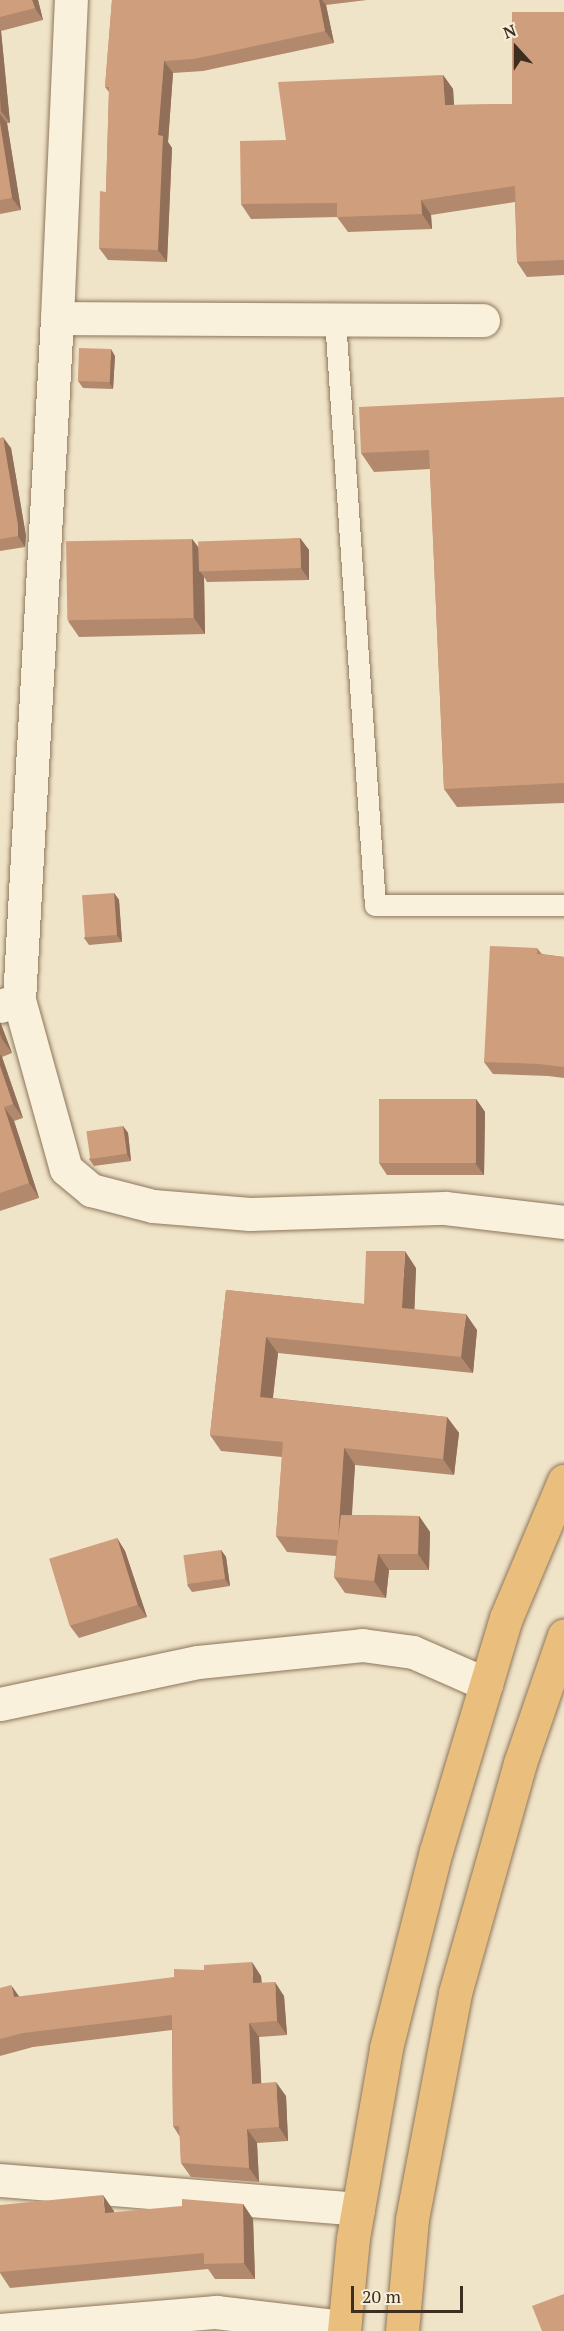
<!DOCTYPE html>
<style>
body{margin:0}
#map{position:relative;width:564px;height:2331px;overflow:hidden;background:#f0e4c8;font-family:"PT Serif",serif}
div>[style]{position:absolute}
.roads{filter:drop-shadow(0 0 2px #8d765c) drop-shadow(0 0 2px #8d765c)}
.service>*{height:21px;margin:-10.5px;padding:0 10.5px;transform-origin:10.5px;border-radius:10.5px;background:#faf1dc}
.minor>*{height:33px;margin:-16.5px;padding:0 16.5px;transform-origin:16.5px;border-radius:16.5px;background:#faf1dc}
.trunk>*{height:33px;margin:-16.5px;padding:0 16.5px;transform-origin:16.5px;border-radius:16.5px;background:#eabe7c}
.wall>*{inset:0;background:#b2896c}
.shaded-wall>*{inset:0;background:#916f58}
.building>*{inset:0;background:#cf9f7d;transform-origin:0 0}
span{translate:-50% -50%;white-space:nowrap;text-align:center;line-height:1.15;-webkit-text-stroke:6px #f7eed8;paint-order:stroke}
.north{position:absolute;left:486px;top:18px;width:60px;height:60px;-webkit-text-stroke:4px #f7eed8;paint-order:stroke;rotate:339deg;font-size:16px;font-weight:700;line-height:24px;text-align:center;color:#3d2e20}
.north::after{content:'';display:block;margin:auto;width:21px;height:27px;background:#3d2e20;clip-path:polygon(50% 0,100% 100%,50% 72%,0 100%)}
.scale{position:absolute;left:351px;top:2286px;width:112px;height:27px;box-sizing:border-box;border:3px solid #3d2e20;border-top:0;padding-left:8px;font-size:18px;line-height:21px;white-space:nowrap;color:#3d2e20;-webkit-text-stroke:4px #f7eed8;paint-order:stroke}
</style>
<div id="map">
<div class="roads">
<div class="service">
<i style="left:335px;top:319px;width:587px;rotate:86.1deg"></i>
<i style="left:375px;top:905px;width:189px"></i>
</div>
<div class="minor">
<i style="left:57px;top:318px;width:426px;rotate:0.3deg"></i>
<i style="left:19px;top:1000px;width:683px;rotate:-86.81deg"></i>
<i style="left:57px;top:318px;width:318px;rotate:-87.5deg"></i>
<i style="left:0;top:1006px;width:20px;rotate:-18deg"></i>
<i style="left:19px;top:1000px;width:175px;rotate:74.5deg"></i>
<i style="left:66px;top:1169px;width:33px;rotate:40deg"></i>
<i style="left:91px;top:1190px;width:64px;rotate:14.5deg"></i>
<i style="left:153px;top:1206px;width:97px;rotate:4.7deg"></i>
<i style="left:250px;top:1214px;width:195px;rotate:-1.8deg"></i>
<i style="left:445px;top:1208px;width:120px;rotate:6.7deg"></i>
<i style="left:0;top:1704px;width:202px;rotate:-12deg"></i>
<i style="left:198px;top:1662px;width:165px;rotate:-5.9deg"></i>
<i style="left:362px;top:1645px;width:51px;rotate:7.8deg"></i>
<i style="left:413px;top:1652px;width:80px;rotate:23.7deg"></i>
<i style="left:0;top:2180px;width:359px;rotate:4.6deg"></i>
<i style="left:0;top:2330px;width:217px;rotate:-4.8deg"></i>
<i style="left:216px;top:2312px;width:129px;rotate:6.7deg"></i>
</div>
<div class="trunk">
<i style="left:344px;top:2331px;width:93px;rotate:-84.5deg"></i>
<i style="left:353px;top:2238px;width:193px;rotate:-80.1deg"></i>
<i style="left:386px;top:2048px;width:203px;rotate:-75.8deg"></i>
<i style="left:436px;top:1851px;width:243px;rotate:-73.3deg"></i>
<i style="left:506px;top:1618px;width:149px;rotate:-67.1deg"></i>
<i style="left:402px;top:2331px;width:112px;rotate:-84.9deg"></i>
<i style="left:412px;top:2219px;width:230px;rotate:-79.2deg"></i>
<i style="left:455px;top:1993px;width:239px;rotate:-74.2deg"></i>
<i style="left:520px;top:1763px;width:135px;rotate:-71deg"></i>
</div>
</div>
<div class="wall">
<i style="clip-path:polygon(0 0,38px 0,43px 20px,1px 31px,10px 123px,7px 123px,21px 210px,0 214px)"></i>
<i style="clip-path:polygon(112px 0,367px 0,326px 5px,334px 43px,203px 71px,173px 73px,168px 142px,172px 148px,167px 262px,108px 260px,99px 248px,106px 192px,109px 92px,105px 87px)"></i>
<i style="clip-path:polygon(564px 12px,564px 275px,527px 277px,517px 262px,515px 202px,431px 215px,432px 229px,348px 232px,337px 217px,251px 219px,241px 204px,286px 140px,443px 75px,453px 89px,454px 105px,512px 104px)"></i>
<i style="clip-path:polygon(115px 356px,113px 389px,83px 388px,78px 381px)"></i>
<i style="clip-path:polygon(564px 397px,564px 803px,457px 807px,444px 789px,430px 469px,374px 472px,361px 453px)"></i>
<i style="clip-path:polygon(0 438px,11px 448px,26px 536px,25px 547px,0 551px)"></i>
<i style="clip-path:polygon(300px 538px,309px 550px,309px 580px,207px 582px,204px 577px,205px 634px,79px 637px,68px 621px,192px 539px,199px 548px)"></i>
<i style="clip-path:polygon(114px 893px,119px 900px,122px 942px,89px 945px,84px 938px)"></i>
<i style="clip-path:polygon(537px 948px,542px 954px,564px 957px,564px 1078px,548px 1076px,493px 1074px,484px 1062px)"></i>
<i style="clip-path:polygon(0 1022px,12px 1053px,2px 1057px,23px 1118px,14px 1121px,39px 1198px,0 1211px)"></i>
<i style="clip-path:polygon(476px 1099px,485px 1112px,484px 1175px,387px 1175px,379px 1163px)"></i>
<i style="clip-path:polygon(123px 1126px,128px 1133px,131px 1161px,94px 1166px,89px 1159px)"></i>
<i style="clip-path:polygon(416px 1268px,414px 1309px,477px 1330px,473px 1373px,278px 1353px,273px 1398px,447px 1417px,459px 1433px,454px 1475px,355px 1465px,352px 1515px,419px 1516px,430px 1532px,429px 1570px,389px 1570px,386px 1598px,345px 1593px,334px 1577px,336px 1556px,287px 1552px,276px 1536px,282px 1457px,221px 1451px,210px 1435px,226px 1290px,364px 1304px)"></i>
<i style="clip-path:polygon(117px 1538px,125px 1551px,147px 1617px,79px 1638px,70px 1626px)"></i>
<i style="clip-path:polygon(221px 1550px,226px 1557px,230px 1586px,192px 1592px,187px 1585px)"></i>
<i style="clip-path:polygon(261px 1976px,262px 1983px,284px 1996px,287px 2035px,259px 2037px,261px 2083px,286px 2096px,288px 2141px,257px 2143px,259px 2182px,191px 2177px,181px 2163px,180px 2137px,173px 2126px,172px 2030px,33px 2047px,0 2056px,0 1988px,19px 1997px)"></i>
<i style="clip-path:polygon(243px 2204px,253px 2219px,255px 2279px,215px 2279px,208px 2269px,10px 2288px,0 2273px,0 2205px,114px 2211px,114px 2213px)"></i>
</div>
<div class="shaded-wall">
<i style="clip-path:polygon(32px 0,38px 0,43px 20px,35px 8px)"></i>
<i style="clip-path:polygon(319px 0,322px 0,326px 5px,334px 43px,325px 31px)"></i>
<i style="clip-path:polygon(0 30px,1px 31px,10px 123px,1px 111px,0 96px)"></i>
<i style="clip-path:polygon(164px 61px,173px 73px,168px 142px,172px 148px,167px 262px,158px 250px,158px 135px)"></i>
<i style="clip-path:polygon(443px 75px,453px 89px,455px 120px,445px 105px)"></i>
<i style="clip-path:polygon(0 114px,7px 123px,21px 210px,12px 198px,0 123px)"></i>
<i style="clip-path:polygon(421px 200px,431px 215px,432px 229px,422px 214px)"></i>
<i style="clip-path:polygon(111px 349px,115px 356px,113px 389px,109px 382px)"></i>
<i style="clip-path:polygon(3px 437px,11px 448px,26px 536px,25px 547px,18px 536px)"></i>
<i style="clip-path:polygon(300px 538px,309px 550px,309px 580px,301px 568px)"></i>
<i style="clip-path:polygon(192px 539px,204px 555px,199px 570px,204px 577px,205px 634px,194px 618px)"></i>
<i style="clip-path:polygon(114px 893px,119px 900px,122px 942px,117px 935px)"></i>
<i style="clip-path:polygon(0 1022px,1px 1024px,12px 1053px,2px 1039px,0 1034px)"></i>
<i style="clip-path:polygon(0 1054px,2px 1057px,23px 1118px,13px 1104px,0 1066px)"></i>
<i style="clip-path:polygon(476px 1099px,485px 1112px,484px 1175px,475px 1163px)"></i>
<i style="clip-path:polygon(4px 1107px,14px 1121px,39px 1198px,29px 1183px)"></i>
<i style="clip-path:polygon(123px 1126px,128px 1133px,131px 1161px,127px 1154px)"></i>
<i style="clip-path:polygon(405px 1251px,416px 1268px,414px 1324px,402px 1308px)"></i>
<i style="clip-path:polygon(466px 1314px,477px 1330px,473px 1373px,461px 1357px)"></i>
<i style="clip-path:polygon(266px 1337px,278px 1353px,271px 1413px,260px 1397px)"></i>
<i style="clip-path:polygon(447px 1417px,459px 1433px,454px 1475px,443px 1459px)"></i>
<i style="clip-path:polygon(344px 1448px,355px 1465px,349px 1555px,338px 1538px)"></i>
<i style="clip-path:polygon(419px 1516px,430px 1532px,429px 1570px,418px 1554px)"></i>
<i style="clip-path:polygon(117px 1538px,125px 1551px,147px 1617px,138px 1605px)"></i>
<i style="clip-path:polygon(221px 1550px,226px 1557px,230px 1586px,225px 1579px)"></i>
<i style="clip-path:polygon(378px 1554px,389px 1570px,386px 1598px,374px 1581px)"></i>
<i style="clip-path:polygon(252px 1962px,261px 1976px,262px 1997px,253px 1983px)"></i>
<i style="clip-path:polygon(275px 1982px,284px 1996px,287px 2035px,277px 2021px)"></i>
<i style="clip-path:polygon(11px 1985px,21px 1999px,14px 1997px)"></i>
<i style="clip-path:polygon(249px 2023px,259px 2037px,262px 2098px,252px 2084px)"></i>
<i style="clip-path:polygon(276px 2082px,286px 2096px,288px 2141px,279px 2127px)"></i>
<i style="clip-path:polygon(247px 2129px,257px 2143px,259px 2182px,249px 2168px)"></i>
<i style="clip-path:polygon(103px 2195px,114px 2211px,116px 2229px,105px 2213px)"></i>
<i style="clip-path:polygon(243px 2204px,253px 2219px,255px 2279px,244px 2263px)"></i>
</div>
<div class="building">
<i style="clip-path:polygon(0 0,32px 0,35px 8px,0 17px)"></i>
<i style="clip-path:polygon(112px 0,319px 0,325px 31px,194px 59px,164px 61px,158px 135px,163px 136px,158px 250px,99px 248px,100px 191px,106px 192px,109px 87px,105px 87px)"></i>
<i style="clip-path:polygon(512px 12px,564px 12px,564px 260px,517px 262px,515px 186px,421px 200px,422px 214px,337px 217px,337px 203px,241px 204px,240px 141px,286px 140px,278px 82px,443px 75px,445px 105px,512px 104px)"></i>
<i style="clip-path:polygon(0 123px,12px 198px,0 200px)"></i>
<i style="left:79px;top:348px;width:32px;height:33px;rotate:2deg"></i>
<i style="clip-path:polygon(564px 397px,564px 783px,444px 789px,429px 450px,361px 453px,359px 407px)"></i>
<i style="clip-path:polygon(3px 437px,18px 525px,18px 536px,0 539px,0 438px)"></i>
<i style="left:300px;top:538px;width:30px;height:102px;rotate:88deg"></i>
<i style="left:192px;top:539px;width:79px;height:126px;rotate:89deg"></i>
<i style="left:114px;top:893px;width:42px;height:32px;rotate:86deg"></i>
<i style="clip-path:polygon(490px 946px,537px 948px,537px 954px,564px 957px,564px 1067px,539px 1064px,484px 1062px)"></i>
<i style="clip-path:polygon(0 1066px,13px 1104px,4px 1107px,29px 1183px,0 1193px)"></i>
<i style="left:379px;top:1099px;width:97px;height:64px"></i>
<i style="left:123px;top:1126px;width:28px;height:37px;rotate:82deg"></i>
<i style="clip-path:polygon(366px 1251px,405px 1251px,402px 1308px,466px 1314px,461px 1357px,266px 1337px,260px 1397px,447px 1417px,443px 1459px,344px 1448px,338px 1538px,341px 1515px,419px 1516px,418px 1554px,378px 1554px,374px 1581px,334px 1577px,338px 1540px,276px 1536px,283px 1442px,210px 1435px,226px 1290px,364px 1304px)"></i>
<i style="left:117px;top:1538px;width:70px;height:71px;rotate:73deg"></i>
<i style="left:221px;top:1550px;width:29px;height:38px;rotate:82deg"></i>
<i style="clip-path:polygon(252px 1962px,253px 1983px,275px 1982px,277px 2021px,249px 2023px,252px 2084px,276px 2082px,279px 2127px,247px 2129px,249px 2168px,181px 2163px,179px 2126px,173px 2126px,172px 2015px,23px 2033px,0 2039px,0 1988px,11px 1985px,14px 1997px,174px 1977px,174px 1969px,204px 1970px,204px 1965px)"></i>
<i style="clip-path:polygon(103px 2195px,105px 2213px,182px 2206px,182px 2199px,243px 2204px,244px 2263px,204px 2264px,204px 2253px,0 2272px,0 2205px)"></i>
<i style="clip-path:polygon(564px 2294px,564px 2331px,542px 2331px,532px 2306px)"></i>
</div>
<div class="north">N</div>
<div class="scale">20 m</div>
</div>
